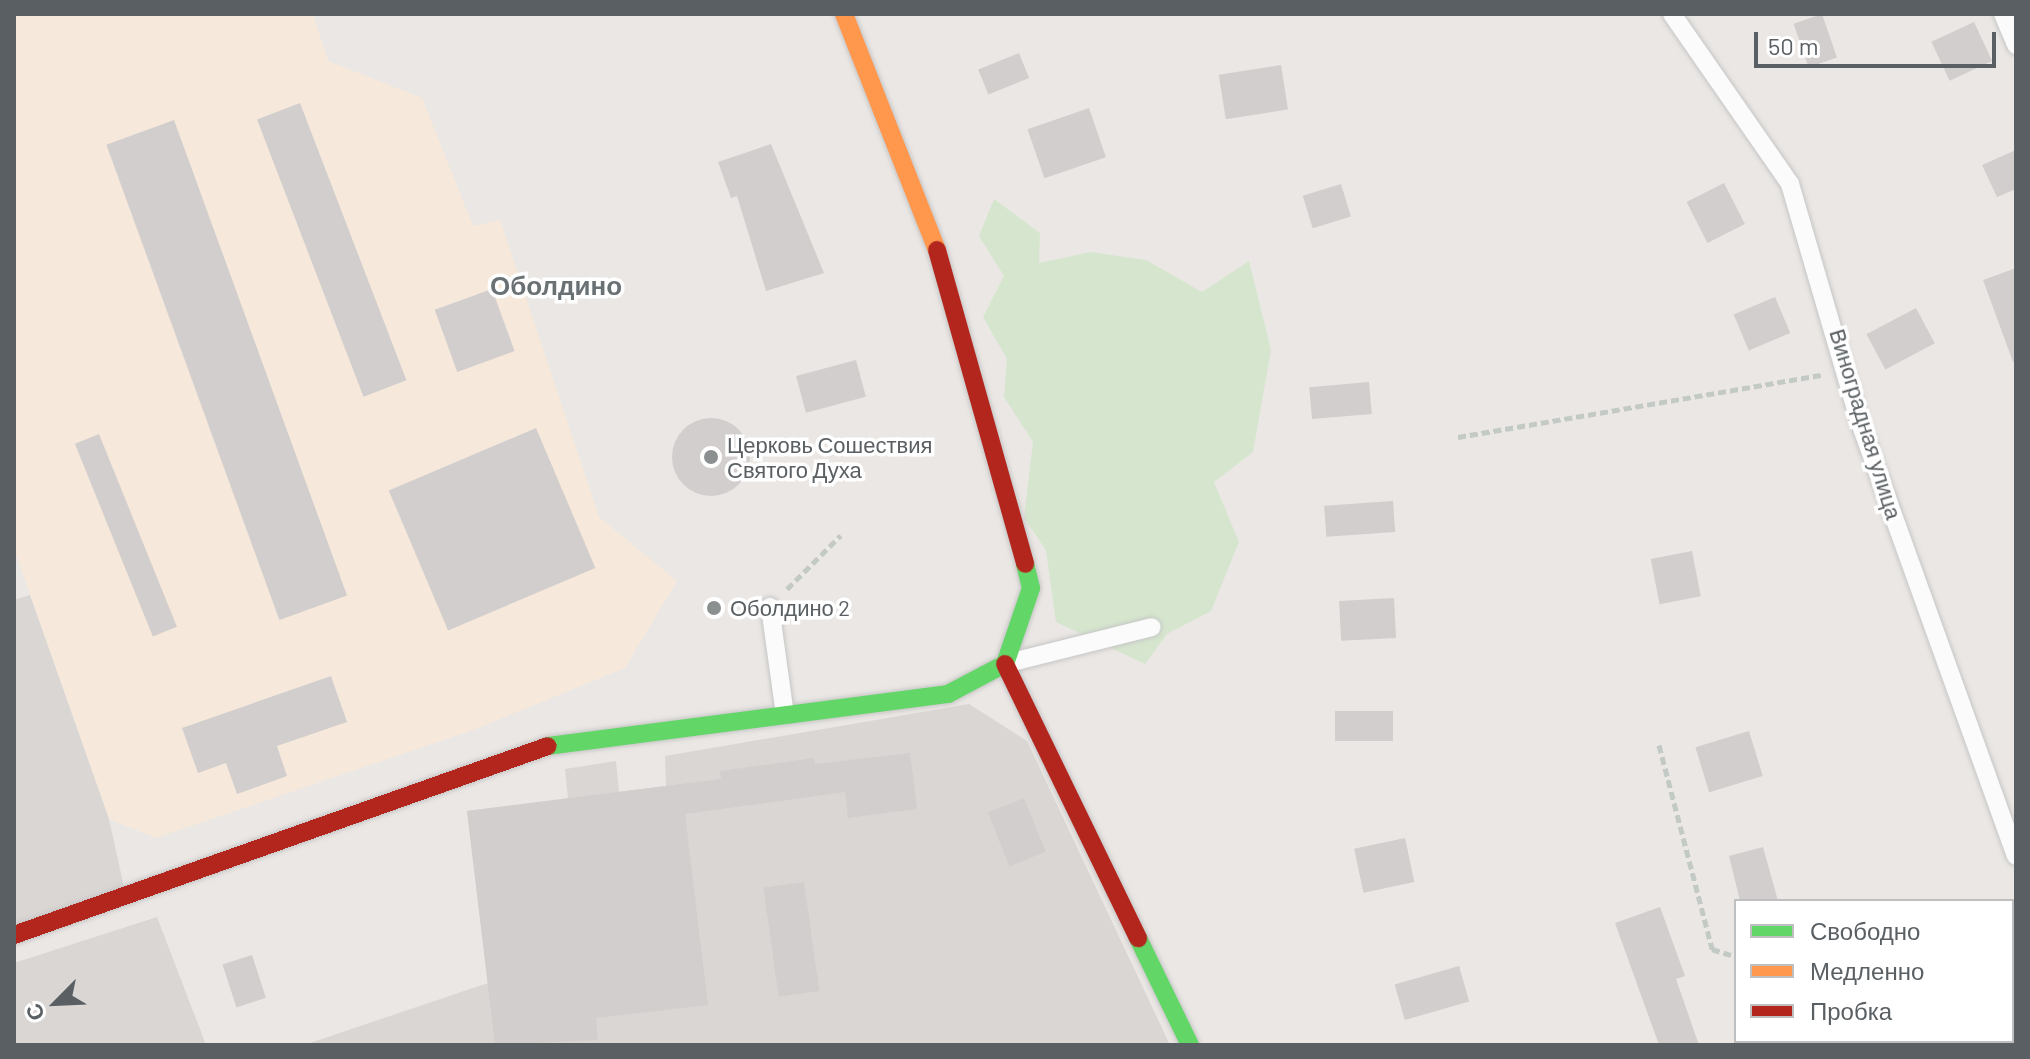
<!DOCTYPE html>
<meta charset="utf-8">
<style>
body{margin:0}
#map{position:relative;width:2030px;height:1059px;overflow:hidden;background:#eae7e4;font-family:Barlow,sans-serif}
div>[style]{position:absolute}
.commercial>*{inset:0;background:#f6e9db}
.industrial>*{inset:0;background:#dad6d4}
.green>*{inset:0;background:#d6e6ce}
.building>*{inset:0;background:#d1cecd;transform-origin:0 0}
.round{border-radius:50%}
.path>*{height:5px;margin-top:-2.5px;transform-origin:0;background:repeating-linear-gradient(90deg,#c3c9c5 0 8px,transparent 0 12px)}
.roads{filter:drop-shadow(0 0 2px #c6c6c6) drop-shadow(0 0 2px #c6c6c6)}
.lane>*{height:18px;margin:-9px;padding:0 9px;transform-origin:9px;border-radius:9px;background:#fcfbfb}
.street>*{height:34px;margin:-17px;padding:0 17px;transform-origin:17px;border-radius:17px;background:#fcfbfb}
.fast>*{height:18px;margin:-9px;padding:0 9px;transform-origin:9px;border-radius:9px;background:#63d668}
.slow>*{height:18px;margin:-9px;padding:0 9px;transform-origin:9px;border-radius:9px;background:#ff974d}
.jam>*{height:18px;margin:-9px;padding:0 9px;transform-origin:9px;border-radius:9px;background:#b3261e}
.dots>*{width:22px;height:22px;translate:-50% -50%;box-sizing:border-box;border:4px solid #fff;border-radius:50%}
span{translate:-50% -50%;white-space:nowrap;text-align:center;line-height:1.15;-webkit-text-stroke:7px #fff;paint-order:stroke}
.street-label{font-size:22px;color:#595f62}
.poi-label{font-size:22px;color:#595f62}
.left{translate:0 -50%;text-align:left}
.quarter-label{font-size:26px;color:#6a7174;font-weight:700}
.frame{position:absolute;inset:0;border:16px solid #595f62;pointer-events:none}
.legend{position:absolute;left:1734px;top:899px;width:280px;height:144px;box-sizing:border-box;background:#fff;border:2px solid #bdbfc0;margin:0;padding:10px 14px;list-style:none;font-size:24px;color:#595f62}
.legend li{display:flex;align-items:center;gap:16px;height:40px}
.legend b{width:40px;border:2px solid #bdbfc0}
.north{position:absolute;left:16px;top:963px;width:80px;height:80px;-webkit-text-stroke:6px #fff;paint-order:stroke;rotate:246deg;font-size:22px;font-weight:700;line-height:32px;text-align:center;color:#595f62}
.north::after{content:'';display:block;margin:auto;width:28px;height:36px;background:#595f62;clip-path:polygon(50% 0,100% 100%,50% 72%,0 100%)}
.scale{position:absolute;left:1754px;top:32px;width:242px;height:36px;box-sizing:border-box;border:4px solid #595f62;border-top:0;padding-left:10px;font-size:24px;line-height:28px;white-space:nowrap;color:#595f62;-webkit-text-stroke:6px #fff;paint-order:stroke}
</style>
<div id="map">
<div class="commercial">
<i style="clip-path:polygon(14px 14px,313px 14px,328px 61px,422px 98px,473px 226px,500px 220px,599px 517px,677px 581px,625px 668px,473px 730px,156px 838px,109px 819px,14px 549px)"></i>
</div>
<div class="industrial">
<i style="clip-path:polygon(30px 595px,109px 819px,127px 901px,14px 935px,14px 600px)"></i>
<i style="clip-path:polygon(969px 704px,1027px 741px,1170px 1045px,304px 1045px,488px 983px,467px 811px,568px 799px,565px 769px,616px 761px,619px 792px,666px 786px,665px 756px)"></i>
<i style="clip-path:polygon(157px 917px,206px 1045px,14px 1045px,14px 963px)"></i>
</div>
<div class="green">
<i style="clip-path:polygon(994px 199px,1040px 233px,1039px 263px,1091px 252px,1146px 260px,1202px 292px,1249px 261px,1271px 350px,1253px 452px,1214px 482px,1239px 542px,1211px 611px,1167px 634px,1145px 664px,1056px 622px,1046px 550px,1024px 518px,1033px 442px,1004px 397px,1007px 359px,983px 317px,1004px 276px,979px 236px)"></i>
</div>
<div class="building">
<i style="left:1822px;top:14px;width:46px;height:30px;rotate:71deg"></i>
<i style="left:1974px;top:22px;width:43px;height:47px;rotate:65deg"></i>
<i style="left:1019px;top:53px;width:27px;height:44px;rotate:68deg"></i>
<i style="left:1281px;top:65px;width:45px;height:63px;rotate:81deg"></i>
<i style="left:300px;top:103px;width:297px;height:46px;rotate:69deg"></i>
<i style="left:1089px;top:108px;width:52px;height:65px;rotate:71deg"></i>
<i style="left:174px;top:120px;width:506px;height:72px;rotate:70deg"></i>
<i style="clip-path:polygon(771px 144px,824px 273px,766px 291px,737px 196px,731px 198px,718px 162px)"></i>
<i style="clip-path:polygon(2016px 150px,2016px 189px,1997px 197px,1982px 165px)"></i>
<i style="left:1724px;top:183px;width:46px;height:42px;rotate:63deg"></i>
<i style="left:1341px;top:184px;width:34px;height:40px;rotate:73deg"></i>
<i style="clip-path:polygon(2016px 268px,2016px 361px,2013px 362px,1983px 280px)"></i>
<i style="left:492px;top:289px;width:66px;height:61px;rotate:70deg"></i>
<i style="left:1775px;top:297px;width:39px;height:45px;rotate:67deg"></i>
<i style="left:1916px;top:308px;width:40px;height:56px;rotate:62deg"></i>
<i style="left:856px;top:360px;width:38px;height:62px;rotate:75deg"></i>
<i style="left:1369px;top:382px;width:32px;height:60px;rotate:85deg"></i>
<i class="round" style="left:672px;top:418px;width:78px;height:78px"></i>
<i style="left:536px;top:428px;width:152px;height:160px;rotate:67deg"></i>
<i style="left:99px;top:434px;width:208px;height:26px;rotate:68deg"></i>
<i style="left:1393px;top:501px;width:31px;height:69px;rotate:86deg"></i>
<i style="left:1692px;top:551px;width:46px;height:42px;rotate:79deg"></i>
<i style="left:1394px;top:598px;width:40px;height:55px;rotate:87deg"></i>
<i style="clip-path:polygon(331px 676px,347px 722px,277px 746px,287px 776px,237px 794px,226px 763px,198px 773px,182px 728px)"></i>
<i style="left:1393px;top:711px;width:30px;height:58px;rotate:90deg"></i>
<i style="left:1749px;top:731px;width:47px;height:56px;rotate:73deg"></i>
<i style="clip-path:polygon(910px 753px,917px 809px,848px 818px,845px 792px,685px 814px,708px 1005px,596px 1018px,598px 1040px,495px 1045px,467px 811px,721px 779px,720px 771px,814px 758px,815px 764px)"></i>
<i style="left:1024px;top:798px;width:58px;height:39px;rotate:68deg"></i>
<i style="left:1405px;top:838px;width:45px;height:52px;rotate:78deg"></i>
<i style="clip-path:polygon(1763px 847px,1778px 901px,1740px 901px,1729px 856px)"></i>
<i style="left:804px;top:882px;width:110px;height:41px;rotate:82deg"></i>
<i style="clip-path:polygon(1660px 907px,1685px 976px,1676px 979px,1699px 1045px,1659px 1045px,1615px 923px)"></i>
<i style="left:252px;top:955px;width:45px;height:31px;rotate:72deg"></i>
<i style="left:1459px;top:966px;width:37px;height:67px;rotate:74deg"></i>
</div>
<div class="path">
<i style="left:1458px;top:437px;width:368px;rotate:-9.7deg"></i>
<i style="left:787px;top:589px;width:76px;rotate:-45deg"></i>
<i style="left:1659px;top:745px;width:211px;rotate:75.4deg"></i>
<i style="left:1712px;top:949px;width:25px;rotate:18deg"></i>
<i style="left:1796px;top:1041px;width:4px;rotate:76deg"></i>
</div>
<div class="roads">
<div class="lane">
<i style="left:1672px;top:14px;width:207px;rotate:55.2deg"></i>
<i style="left:1790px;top:184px;width:249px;rotate:73.7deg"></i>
<i style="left:1860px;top:423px;width:460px;rotate:70.2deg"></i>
<i style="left:2003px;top:14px;width:34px;rotate:67deg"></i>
<i style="left:770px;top:607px;width:109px;rotate:82.1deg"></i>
<i style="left:1008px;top:663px;width:148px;rotate:-14deg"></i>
</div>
<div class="street">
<i style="left:2012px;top:971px;width:4px;rotate:-27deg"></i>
<i style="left:1861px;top:1045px;width:9px;rotate:-27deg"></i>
</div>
<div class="fast">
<i style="left:548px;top:746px;width:403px;rotate:-7.4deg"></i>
<i style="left:948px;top:694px;width:64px;rotate:-27.8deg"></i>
<i style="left:1005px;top:664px;width:80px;rotate:-71.1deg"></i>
<i style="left:1031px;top:588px;width:25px;rotate:-104deg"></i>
<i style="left:1138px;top:938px;width:119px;rotate:64.1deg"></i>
</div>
<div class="slow">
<i style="left:844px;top:14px;width:254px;rotate:68.5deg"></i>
</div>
<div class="jam">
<i style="left:937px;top:250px;width:326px;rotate:74.3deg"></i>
<i style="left:1005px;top:664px;width:305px;rotate:64.1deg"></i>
<i style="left:14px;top:935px;width:566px;rotate:-19.49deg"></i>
</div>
</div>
<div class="dots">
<i style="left:711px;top:457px;background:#8c8f90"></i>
<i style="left:714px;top:608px;background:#8c8f90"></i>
</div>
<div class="street-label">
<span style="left:1866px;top:424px;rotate:73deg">Виноградная улица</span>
</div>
<div class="poi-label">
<span class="left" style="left:727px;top:457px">Церковь Сошествия<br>Святого Духа</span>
<span class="left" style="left:730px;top:608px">Оболдино 2</span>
</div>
<div class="quarter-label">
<span style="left:556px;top:285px">Оболдино</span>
</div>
<div class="frame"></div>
<ul class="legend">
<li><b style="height:10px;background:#63d668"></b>Свободно</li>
<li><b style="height:10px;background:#ff974d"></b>Медленно</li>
<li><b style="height:10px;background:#b3261e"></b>Пробка</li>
</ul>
<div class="north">С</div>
<div class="scale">50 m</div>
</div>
